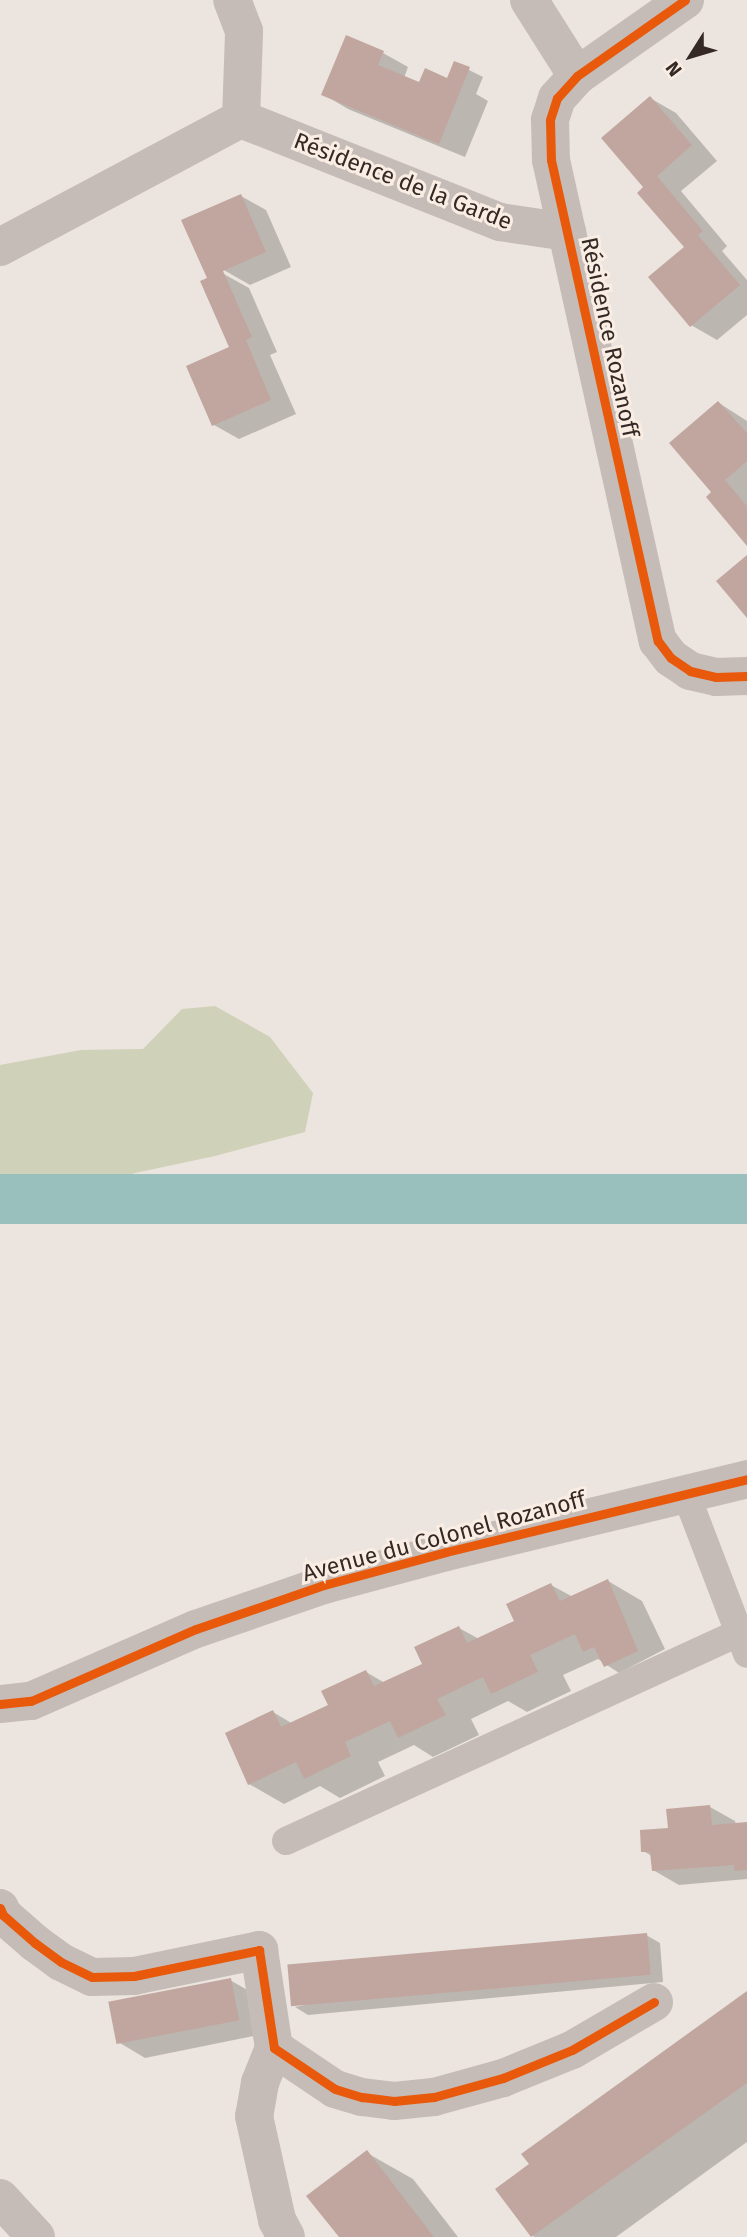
<!DOCTYPE html>
<meta charset="utf-8">
<style>
body{margin:0}
#map{position:relative;width:747px;height:2237px;overflow:hidden;background:#ece4de;font-family:"Fira Sans",sans-serif}
div>[style]{position:absolute}
.green>*{inset:0;background:#cfd1b8}
.water>*{inset:0;background:#99c0bc;transform-origin:0 0}
.shadow>*{inset:0;background:#0003}
.building>*{inset:0;background:#c0a69f;transform-origin:0 0}
.service>*{height:28px;margin:-14px;padding:0 14px;transform-origin:14px;border-radius:14px;background:#c5bcb7}
.minor>*{height:38px;margin:-19px;padding:0 19px;transform-origin:19px;border-radius:19px;background:#c5bcb7}
.tertiary>*{height:38px;margin:-19px;padding:0 19px;transform-origin:19px;border-radius:19px;background:#c5bcb7}
.cycleway>*{height:9px;margin:-4.5px;padding:0 4.5px;transform-origin:4.5px;border-radius:4.5px;background:#e8590c}
span{translate:-50% -50%;white-space:nowrap;text-align:center;line-height:1.15;-webkit-text-stroke:6px #faeee4;paint-order:stroke}
.street-label{font-size:23px;color:#352926}
.north{position:absolute;left:656px;top:21px;width:70px;height:70px;-webkit-text-stroke:5px #faeee4;paint-order:stroke;rotate:233deg;font-size:19px;font-weight:700;line-height:28px;text-align:center;color:#352926}
.north::after{content:'';display:block;margin:auto;width:24px;height:32px;background:#352926;clip-path:polygon(50% 0,100% 100%,50% 72%,0 100%)}
</style>
<div id="map">
<div class="green">
<i style="clip-path:polygon(215px 1006px,270px 1037px,313px 1093px,305px 1132px,215px 1156px,135px 1173px,88px 1192px,31px 1204px,0 1199px,0 1065px,81px 1050px,143px 1049px,182px 1009px)"></i>
</div>
<div class="water">
<i style="left:747px;top:1174px;width:50px;height:774px;rotate:90deg"></i>
</div>
<div class="shadow">
<i style="clip-path:polygon(383px 53px,408px 67px,404px 78px,420px 84px,448px 80px,455px 63px,483px 77px,476px 94px,488px 101px,465px 157px,348px 109px,323px 94px)"></i>
<i style="clip-path:polygon(650px 98px,676px 113px,717px 161px,681px 191px,727px 246px,722px 251px,747px 280px,747px 315px,717px 340px,691px 325px,686px 247px,645px 188px)"></i>
<i style="clip-path:polygon(241px 196px,266px 210px,291px 267px,250px 285px,222px 269px,222px 273px,249px 288px,277px 352px,270px 355px,296px 414px,239px 439px,214px 425px,231px 348px,209px 279px)"></i>
<i style="clip-path:polygon(719px 403px,747px 421px,747px 543px,714px 492px)"></i>
<i style="clip-path:polygon(608px 1581px,642px 1601px,665px 1649px,619px 1673px,598px 1659px,563px 1675px,571px 1691px,527px 1712px,508px 1701px,471px 1719px,479px 1735px,433px 1757px,414px 1745px,378px 1762px,385px 1776px,340px 1798px,320px 1786px,284px 1804px,249px 1784px,273px 1712px,293px 1724px,330px 1706px,366px 1672px,385px 1683px,424px 1665px,459px 1628px,479px 1639px,516px 1621px,551px 1585px,573px 1597px)"></i>
<i style="clip-path:polygon(710px 1807px,735px 1821px,736px 1825px,747px 1824px,747px 1879px,679px 1885px,653px 1870px,652px 1856px,643px 1851px,670px 1830px)"></i>
<i style="clip-path:polygon(646px 1935px,660px 1943px,663px 1982px,308px 2015px,295px 2007px)"></i>
<i style="clip-path:polygon(230px 1980px,256px 1995px,264px 2034px,145px 2058px,120px 2043px)"></i>
<i style="clip-path:polygon(747px 1994px,747px 2142px,616px 2237px,534px 2237px,497px 2189px)"></i>
<i style="clip-path:polygon(367px 2153px,413px 2179px,458px 2237px,341px 2237px)"></i>
</div>
<div class="building">
<i style="clip-path:polygon(346px 35px,384px 51px,378px 65px,419px 82px,425px 68px,447px 78px,454px 61px,470px 67px,439px 144px,321px 95px)"></i>
<i style="clip-path:polygon(650px 96px,692px 145px,657px 176px,703px 231px,698px 235px,740px 285px,690px 327px,648px 277px,684px 247px,637px 193px,643px 187px,601px 138px)"></i>
<i style="clip-path:polygon(241px 194px,266px 252px,223px 271px,252px 337px,246px 340px,271px 400px,212px 426px,186px 366px,229px 347px,200px 281px,207px 278px,181px 220px)"></i>
<i style="clip-path:polygon(718px 401px,747px 433px,747px 461px,725px 480px,747px 506px,747px 546px,706px 497px,711px 492px,669px 443px)"></i>
<i style="clip-path:polygon(747px 555px,747px 618px,716px 581px)"></i>
<i style="clip-path:polygon(608px 1579px,638px 1651px,604px 1667px,594px 1647px,583px 1652px,575px 1634px,530px 1655px,538px 1672px,491px 1694px,483px 1677px,437px 1699px,446px 1715px,398px 1738px,390px 1721px,345px 1742px,351px 1756px,304px 1779px,296px 1762px,248px 1785px,225px 1733px,273px 1710px,281px 1727px,328px 1705px,321px 1691px,366px 1670px,374px 1686px,422px 1664px,414px 1647px,459px 1626px,467px 1643px,514px 1621px,506px 1604px,551px 1583px,560px 1601px)"></i>
<i style="clip-path:polygon(710px 1805px,712px 1825px,747px 1822px,747px 1870px,734px 1871px,734px 1865px,652px 1871px,650px 1852px,641px 1852px,640px 1830px,668px 1828px,666px 1809px)"></i>
<i style="left:647px;top:1933px;width:42px;height:361px;rotate:85deg"></i>
<i style="left:231px;top:1978px;width:43px;height:125px;rotate:79deg"></i>
<i style="clip-path:polygon(747px 1991px,747px 2083px,531px 2237px,495px 2189px,529px 2164px,521px 2154px)"></i>
<i style="clip-path:polygon(367px 2150px,434px 2237px,339px 2237px,306px 2196px)"></i>
</div>
<div class="service">
<i style="left:686px;top:1494px;width:171px;rotate:69.1deg"></i>
<i style="left:286px;top:1841px;width:498px;rotate:-24.7deg"></i>
</div>
<div class="minor">
<i style="left:529px;top:0;width:90px;rotate:57.7deg"></i>
<i style="left:685px;top:0;width:132px;rotate:144.9deg"></i>
<i style="left:577px;top:76px;width:30px;rotate:132deg"></i>
<i style="left:557px;top:98px;width:23px;rotate:108deg"></i>
<i style="left:550px;top:120px;width:40px;rotate:88.6deg"></i>
<i style="left:551px;top:160px;width:493px;rotate:77.5deg"></i>
<i style="left:658px;top:641px;width:21px;rotate:53deg"></i>
<i style="left:671px;top:658px;width:23px;rotate:34deg"></i>
<i style="left:690px;top:671px;width:27px;rotate:13deg"></i>
<i style="left:716px;top:677px;width:31px;rotate:-2deg"></i>
<i style="left:241px;top:119px;width:279px;rotate:21.7deg"></i>
<i style="left:500px;top:222px;width:68px;rotate:8.5deg"></i>
<i style="left:0;top:247px;width:273px;rotate:-28deg"></i>
<i style="left:241px;top:119px;width:88px;rotate:-88deg"></i>
<i style="left:244px;top:31px;width:33px;rotate:-111deg"></i>
<i style="left:0;top:1908px;width:8px;rotate:67deg"></i>
<i style="left:3px;top:1915px;width:43px;rotate:41.2deg"></i>
<i style="left:35px;top:1943px;width:32px;rotate:36deg"></i>
<i style="left:61px;top:1962px;width:34px;rotate:26deg"></i>
<i style="left:92px;top:1977px;width:42px;rotate:-1.4deg"></i>
<i style="left:134px;top:1976px;width:128px;rotate:-11.7deg"></i>
<i style="left:259px;top:1950px;width:99px;rotate:81.3deg"></i>
<i style="left:274px;top:2048px;width:73px;rotate:33.9deg"></i>
<i style="left:335px;top:2089px;width:28px;rotate:17deg"></i>
<i style="left:362px;top:2097px;width:32px;rotate:7deg"></i>
<i style="left:394px;top:2101px;width:40px;rotate:-5.7deg"></i>
<i style="left:434px;top:2097px;width:72px;rotate:-15.4deg"></i>
<i style="left:503px;top:2078px;width:74px;rotate:-22.1deg"></i>
<i style="left:572px;top:2050px;width:95px;rotate:-30.3deg"></i>
<i style="left:274px;top:2048px;width:38px;rotate:112deg"></i>
<i style="left:260px;top:2083px;width:34px;rotate:100deg"></i>
<i style="left:254px;top:2116px;width:107px;rotate:77.5deg"></i>
<i style="left:277px;top:2220px;width:19px;rotate:62deg"></i>
<i style="left:0;top:2198px;width:53px;rotate:47.3deg"></i>
</div>
<div class="tertiary">
<i style="left:0;top:1704px;width:31px;rotate:-6deg"></i>
<i style="left:31px;top:1701px;width:180px;rotate:-23.6deg"></i>
<i style="left:196px;top:1629px;width:135px;rotate:-19deg"></i>
<i style="left:324px;top:1585px;width:126px;rotate:-15.1deg"></i>
<i style="left:446px;top:1552px;width:310px;rotate:-13.6deg"></i>
</div>
<div class="cycleway">
<i style="left:685px;top:0;width:132px;rotate:144.9deg"></i>
<i style="left:577px;top:76px;width:30px;rotate:132deg"></i>
<i style="left:557px;top:98px;width:23px;rotate:108deg"></i>
<i style="left:550px;top:120px;width:40px;rotate:88.6deg"></i>
<i style="left:551px;top:160px;width:493px;rotate:77.5deg"></i>
<i style="left:658px;top:641px;width:21px;rotate:53deg"></i>
<i style="left:671px;top:658px;width:23px;rotate:34deg"></i>
<i style="left:690px;top:671px;width:27px;rotate:13deg"></i>
<i style="left:716px;top:677px;width:31px;rotate:-2deg"></i>
<i style="left:0;top:1704px;width:31px;rotate:-6deg"></i>
<i style="left:31px;top:1701px;width:180px;rotate:-23.6deg"></i>
<i style="left:196px;top:1629px;width:135px;rotate:-19deg"></i>
<i style="left:324px;top:1585px;width:126px;rotate:-15.1deg"></i>
<i style="left:446px;top:1552px;width:310px;rotate:-13.6deg"></i>
<i style="left:0;top:1908px;width:8px;rotate:67deg"></i>
<i style="left:3px;top:1915px;width:43px;rotate:41.2deg"></i>
<i style="left:35px;top:1943px;width:32px;rotate:36deg"></i>
<i style="left:61px;top:1962px;width:34px;rotate:26deg"></i>
<i style="left:92px;top:1977px;width:42px;rotate:-1.4deg"></i>
<i style="left:134px;top:1976px;width:128px;rotate:-11.7deg"></i>
<i style="left:259px;top:1950px;width:99px;rotate:81.3deg"></i>
<i style="left:274px;top:2048px;width:73px;rotate:33.9deg"></i>
<i style="left:335px;top:2089px;width:28px;rotate:17deg"></i>
<i style="left:362px;top:2097px;width:32px;rotate:7deg"></i>
<i style="left:394px;top:2101px;width:40px;rotate:-5.7deg"></i>
<i style="left:434px;top:2097px;width:72px;rotate:-15.4deg"></i>
<i style="left:503px;top:2078px;width:74px;rotate:-22.1deg"></i>
<i style="left:572px;top:2050px;width:95px;rotate:-30.3deg"></i>
</div>
<div class="street-label">
<span style="left:403px;top:181px;rotate:21deg">Résidence de la Garde</span>
<span style="left:610px;top:337px;rotate:78deg">Résidence Rozanoff</span>
<span style="left:444px;top:1536px;rotate:-15deg">Avenue du Colonel Rozanoff</span>
</div>
<div class="north">N</div>
</div>
